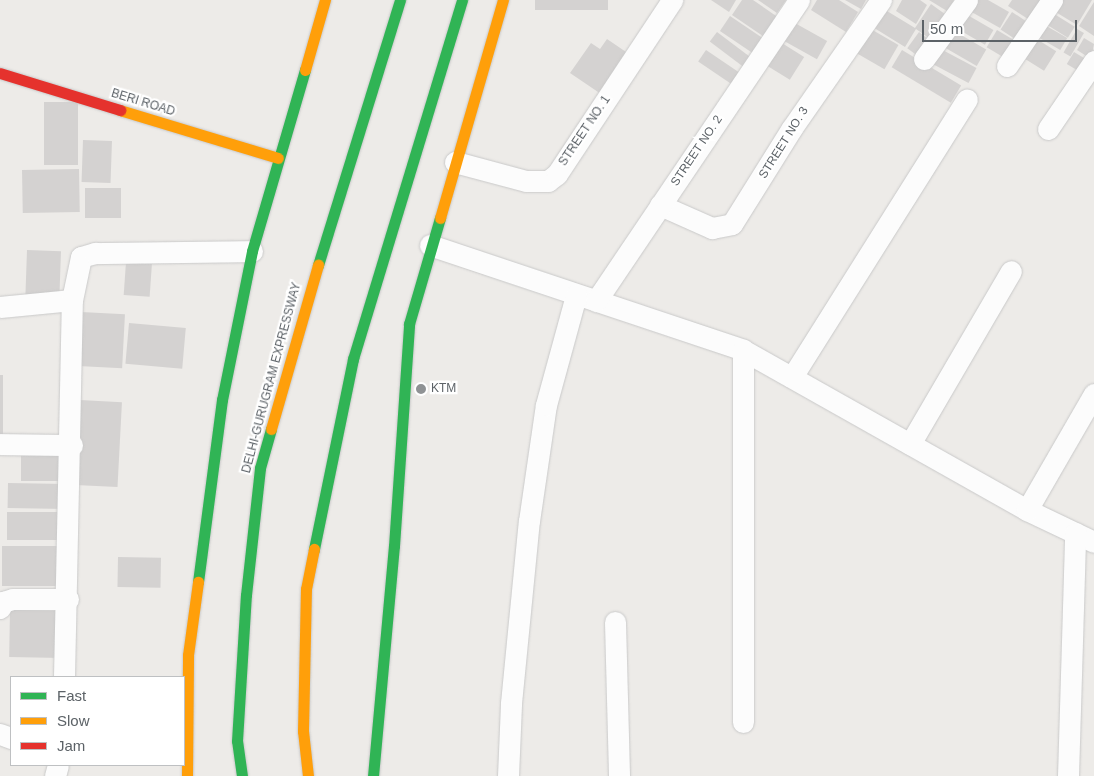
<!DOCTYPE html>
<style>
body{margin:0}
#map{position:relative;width:1094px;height:776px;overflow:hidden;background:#edebe8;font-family:Arial,sans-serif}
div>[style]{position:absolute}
.building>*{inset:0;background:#d4d2d1;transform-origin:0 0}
.roads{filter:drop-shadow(0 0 1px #c9c9c9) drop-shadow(0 0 1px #c9c9c9)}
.street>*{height:21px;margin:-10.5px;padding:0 10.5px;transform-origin:10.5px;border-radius:10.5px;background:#fcfcfc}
.fast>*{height:11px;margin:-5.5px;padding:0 5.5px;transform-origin:5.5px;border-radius:5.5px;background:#30b455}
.slow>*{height:11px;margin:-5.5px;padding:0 5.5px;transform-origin:5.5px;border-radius:5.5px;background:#ff9f0a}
.jam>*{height:11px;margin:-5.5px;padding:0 5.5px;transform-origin:5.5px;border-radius:5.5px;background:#e5322d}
.dots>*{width:14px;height:14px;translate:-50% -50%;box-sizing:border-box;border:2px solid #fff;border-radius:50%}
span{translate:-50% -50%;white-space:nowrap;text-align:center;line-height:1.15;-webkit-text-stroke:4.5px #fff;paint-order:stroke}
.street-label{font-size:12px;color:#5c6267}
.poi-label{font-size:12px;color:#5c6267}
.left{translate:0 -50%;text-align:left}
.legend{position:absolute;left:10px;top:676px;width:175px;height:90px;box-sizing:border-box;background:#fff;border:1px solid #bec0c2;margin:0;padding:6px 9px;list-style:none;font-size:15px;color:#5c6267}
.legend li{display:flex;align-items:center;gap:10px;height:25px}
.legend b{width:25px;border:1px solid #bec0c2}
.scale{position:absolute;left:922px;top:20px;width:155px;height:22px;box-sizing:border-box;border:2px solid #5c6267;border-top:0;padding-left:6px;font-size:15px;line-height:18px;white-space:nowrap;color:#5c6267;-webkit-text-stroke:4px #fff;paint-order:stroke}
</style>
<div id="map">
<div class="building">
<i style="left:535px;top:0;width:73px;height:10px"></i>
<i style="clip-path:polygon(711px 0,736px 0,729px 12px)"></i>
<i style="clip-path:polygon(742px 0,753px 0,779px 18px,766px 38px,732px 15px)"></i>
<i style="clip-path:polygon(758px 0,786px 0,777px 13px)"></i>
<i style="clip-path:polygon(817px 0,839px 0,858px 12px,846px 32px,811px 10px)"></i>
<i style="clip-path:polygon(845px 0,866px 0,861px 9px)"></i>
<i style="clip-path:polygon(902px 0,920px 0,927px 5px,916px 24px,896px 11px)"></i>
<i style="clip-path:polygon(929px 0,954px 0,947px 11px)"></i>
<i style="clip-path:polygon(974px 0,988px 0,1009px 12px,1000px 28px,968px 10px)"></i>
<i style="clip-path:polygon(1012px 0,1045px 0,1031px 21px,1008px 6px)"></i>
<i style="clip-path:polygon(1061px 0,1092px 0,1077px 25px,1054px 11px)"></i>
<i style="clip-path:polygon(1094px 2px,1094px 36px,1079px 26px)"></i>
<i style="clip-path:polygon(931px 4px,949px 17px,933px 41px,916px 29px,905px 47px,871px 26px,882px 8px,915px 28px)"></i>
<i style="left:1012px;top:12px;width:20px;height:21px;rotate:33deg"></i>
<i style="left:1051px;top:12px;width:28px;height:13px;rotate:32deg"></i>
<i style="left:964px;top:13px;width:34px;height:17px;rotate:30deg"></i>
<i style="left:730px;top:16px;width:42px;height:18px;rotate:34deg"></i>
<i style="left:793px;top:22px;width:39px;height:21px;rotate:29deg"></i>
<i style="left:1043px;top:24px;width:28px;height:14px;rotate:30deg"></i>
<i style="left:869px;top:28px;width:34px;height:28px;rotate:30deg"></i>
<i style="left:949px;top:28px;width:43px;height:19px;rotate:30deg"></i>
<i style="left:1077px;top:29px;width:8px;height:27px;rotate:30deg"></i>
<i style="left:997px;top:30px;width:23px;height:20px;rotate:31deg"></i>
<i style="left:717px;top:32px;width:44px;height:12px;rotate:37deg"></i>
<i style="left:919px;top:32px;width:17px;height:20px;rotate:36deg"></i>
<i style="left:1035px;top:38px;width:25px;height:23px;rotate:32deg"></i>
<i style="clip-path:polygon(1084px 38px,1094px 44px,1091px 59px,1077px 50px)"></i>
<i style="clip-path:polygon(607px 39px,629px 54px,601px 94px,570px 73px,591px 43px,600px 49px)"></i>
<i style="left:777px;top:40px;width:32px;height:27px;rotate:32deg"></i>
<i style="left:935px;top:46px;width:47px;height:17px;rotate:28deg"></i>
<i style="left:706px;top:50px;width:45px;height:14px;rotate:34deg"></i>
<i style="left:902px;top:50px;width:69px;height:20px;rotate:31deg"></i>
<i style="left:1074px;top:52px;width:17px;height:14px;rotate:31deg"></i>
<i style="left:44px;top:102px;width:34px;height:63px"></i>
<i style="left:83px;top:140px;width:29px;height:42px;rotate:2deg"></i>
<i style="left:79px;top:169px;width:43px;height:57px;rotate:89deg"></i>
<i style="left:85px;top:188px;width:36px;height:30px"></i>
<i style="left:27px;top:250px;width:34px;height:47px;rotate:2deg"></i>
<i style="left:126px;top:262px;width:26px;height:33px;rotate:4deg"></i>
<i style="left:81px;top:312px;width:44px;height:54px;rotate:3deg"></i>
<i style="left:129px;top:323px;width:57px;height:41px;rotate:5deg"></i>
<i style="left:0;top:375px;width:3px;height:60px"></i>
<i style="left:80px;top:400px;width:42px;height:85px;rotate:3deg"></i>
<i style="left:62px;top:447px;width:34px;height:41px;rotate:90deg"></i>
<i style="left:8px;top:483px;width:58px;height:25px;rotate:1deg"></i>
<i style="left:7px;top:512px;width:56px;height:28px"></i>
<i style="left:2px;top:546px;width:59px;height:40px"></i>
<i style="left:118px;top:557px;width:43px;height:30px;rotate:1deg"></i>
<i style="left:10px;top:610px;width:53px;height:47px;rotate:1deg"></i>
</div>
<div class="roads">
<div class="street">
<i style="left:924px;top:59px;width:73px;rotate:-53.9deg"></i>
<i style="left:1007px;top:66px;width:80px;rotate:-55.7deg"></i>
<i style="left:1048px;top:129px;width:82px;rotate:-55.9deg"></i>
<i style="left:455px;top:162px;width:73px;rotate:15deg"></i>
<i style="left:526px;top:181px;width:22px"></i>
<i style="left:548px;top:181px;width:11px;rotate:-38deg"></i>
<i style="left:557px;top:174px;width:209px;rotate:-56.5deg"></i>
<i style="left:660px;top:205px;width:57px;rotate:23.9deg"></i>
<i style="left:712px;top:228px;width:20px;rotate:-11deg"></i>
<i style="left:732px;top:224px;width:113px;rotate:-58deg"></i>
<i style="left:792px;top:128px;width:156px;rotate:-55.2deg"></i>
<i style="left:430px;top:245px;width:330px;rotate:18.5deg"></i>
<i style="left:743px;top:350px;width:326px;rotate:29.4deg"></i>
<i style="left:1027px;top:510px;width:74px;rotate:25.5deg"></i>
<i style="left:596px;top:301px;width:363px;rotate:-56deg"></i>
<i style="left:0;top:307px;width:72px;rotate:-5.6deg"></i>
<i style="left:792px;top:377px;width:328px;rotate:-57.8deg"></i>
<i style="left:0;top:444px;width:72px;rotate:0.8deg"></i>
<i style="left:910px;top:444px;width:200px;rotate:-59.7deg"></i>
<i style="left:1027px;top:510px;width:134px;rotate:-60deg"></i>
<i style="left:0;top:608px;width:7px;rotate:-63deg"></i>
<i style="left:3px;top:602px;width:10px;rotate:-17deg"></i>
<i style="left:13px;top:599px;width:55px"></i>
<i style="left:615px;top:622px;width:154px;rotate:88.5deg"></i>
<i style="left:64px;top:677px;width:377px;rotate:-88.8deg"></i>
<i style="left:72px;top:300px;width:44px;rotate:-78.2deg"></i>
<i style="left:81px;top:257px;width:15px;rotate:-16deg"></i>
<i style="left:95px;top:253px;width:157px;rotate:-0.7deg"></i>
<i style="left:743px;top:722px;width:372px;rotate:-90deg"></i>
<i style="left:0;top:734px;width:12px;rotate:20deg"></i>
<i style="left:55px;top:776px;width:11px;rotate:-75deg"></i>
<i style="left:508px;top:776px;width:73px;rotate:-87.6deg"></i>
<i style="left:511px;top:703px;width:183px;rotate:-84.4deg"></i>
<i style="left:529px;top:521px;width:117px;rotate:-81.7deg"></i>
<i style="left:546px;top:405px;width:114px;rotate:-74.7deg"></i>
<i style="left:1068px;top:776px;width:243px;rotate:-88.3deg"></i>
</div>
<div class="fast">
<i style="left:318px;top:265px;width:277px;rotate:-72.8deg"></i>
<i style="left:314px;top:549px;width:194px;rotate:-78.4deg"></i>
<i style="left:353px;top:359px;width:375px;rotate:-73.1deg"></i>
<i style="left:198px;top:582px;width:184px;rotate:-82.5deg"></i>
<i style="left:222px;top:400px;width:152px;rotate:-78.6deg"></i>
<i style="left:252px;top:251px;width:189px;rotate:-73.7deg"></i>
<i style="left:242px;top:776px;width:35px;rotate:-98deg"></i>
<i style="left:237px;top:741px;width:146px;rotate:-86.5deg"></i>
<i style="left:246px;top:595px;width:128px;rotate:-83.7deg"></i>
<i style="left:260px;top:468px;width:41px;rotate:-74.2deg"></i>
<i style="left:373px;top:776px;width:231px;rotate:-84.8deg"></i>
<i style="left:394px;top:546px;width:223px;rotate:-86.1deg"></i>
<i style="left:409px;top:324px;width:110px;rotate:-73.7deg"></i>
</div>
<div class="slow">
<i style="left:305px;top:70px;width:73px;rotate:-74.1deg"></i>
<i style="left:120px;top:110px;width:165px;rotate:16.9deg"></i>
<i style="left:440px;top:218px;width:227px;rotate:-73.9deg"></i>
<i style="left:271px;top:429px;width:171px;rotate:-74deg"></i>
<i style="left:187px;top:776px;width:121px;rotate:-89.5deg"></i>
<i style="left:188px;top:655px;width:74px;rotate:-82.2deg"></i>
<i style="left:308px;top:776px;width:45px;rotate:-96.3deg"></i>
<i style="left:303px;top:731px;width:142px;rotate:-88.8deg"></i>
<i style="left:306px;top:589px;width:41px;rotate:-78.7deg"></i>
</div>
<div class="jam">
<i style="left:0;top:73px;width:126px;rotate:17.1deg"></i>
</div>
</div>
<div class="dots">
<i style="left:421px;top:389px;background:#8f9294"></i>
</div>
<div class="street-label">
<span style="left:143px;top:103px;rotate:17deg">BERI ROAD</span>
<span style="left:585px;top:131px;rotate:-56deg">STREET NO. 1</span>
<span style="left:784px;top:143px;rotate:-58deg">STREET NO. 3</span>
<span style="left:697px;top:151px;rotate:-56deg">STREET NO. 2</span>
<span style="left:272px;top:378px;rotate:-75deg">DELHI-GURUGRAM EXPRESSWAY</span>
</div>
<div class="poi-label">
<span class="left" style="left:431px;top:389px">KTM</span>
</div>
<ul class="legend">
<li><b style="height:6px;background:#30b455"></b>Fast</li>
<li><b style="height:6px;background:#ff9f0a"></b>Slow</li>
<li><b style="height:6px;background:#e5322d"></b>Jam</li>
</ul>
<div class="scale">50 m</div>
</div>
